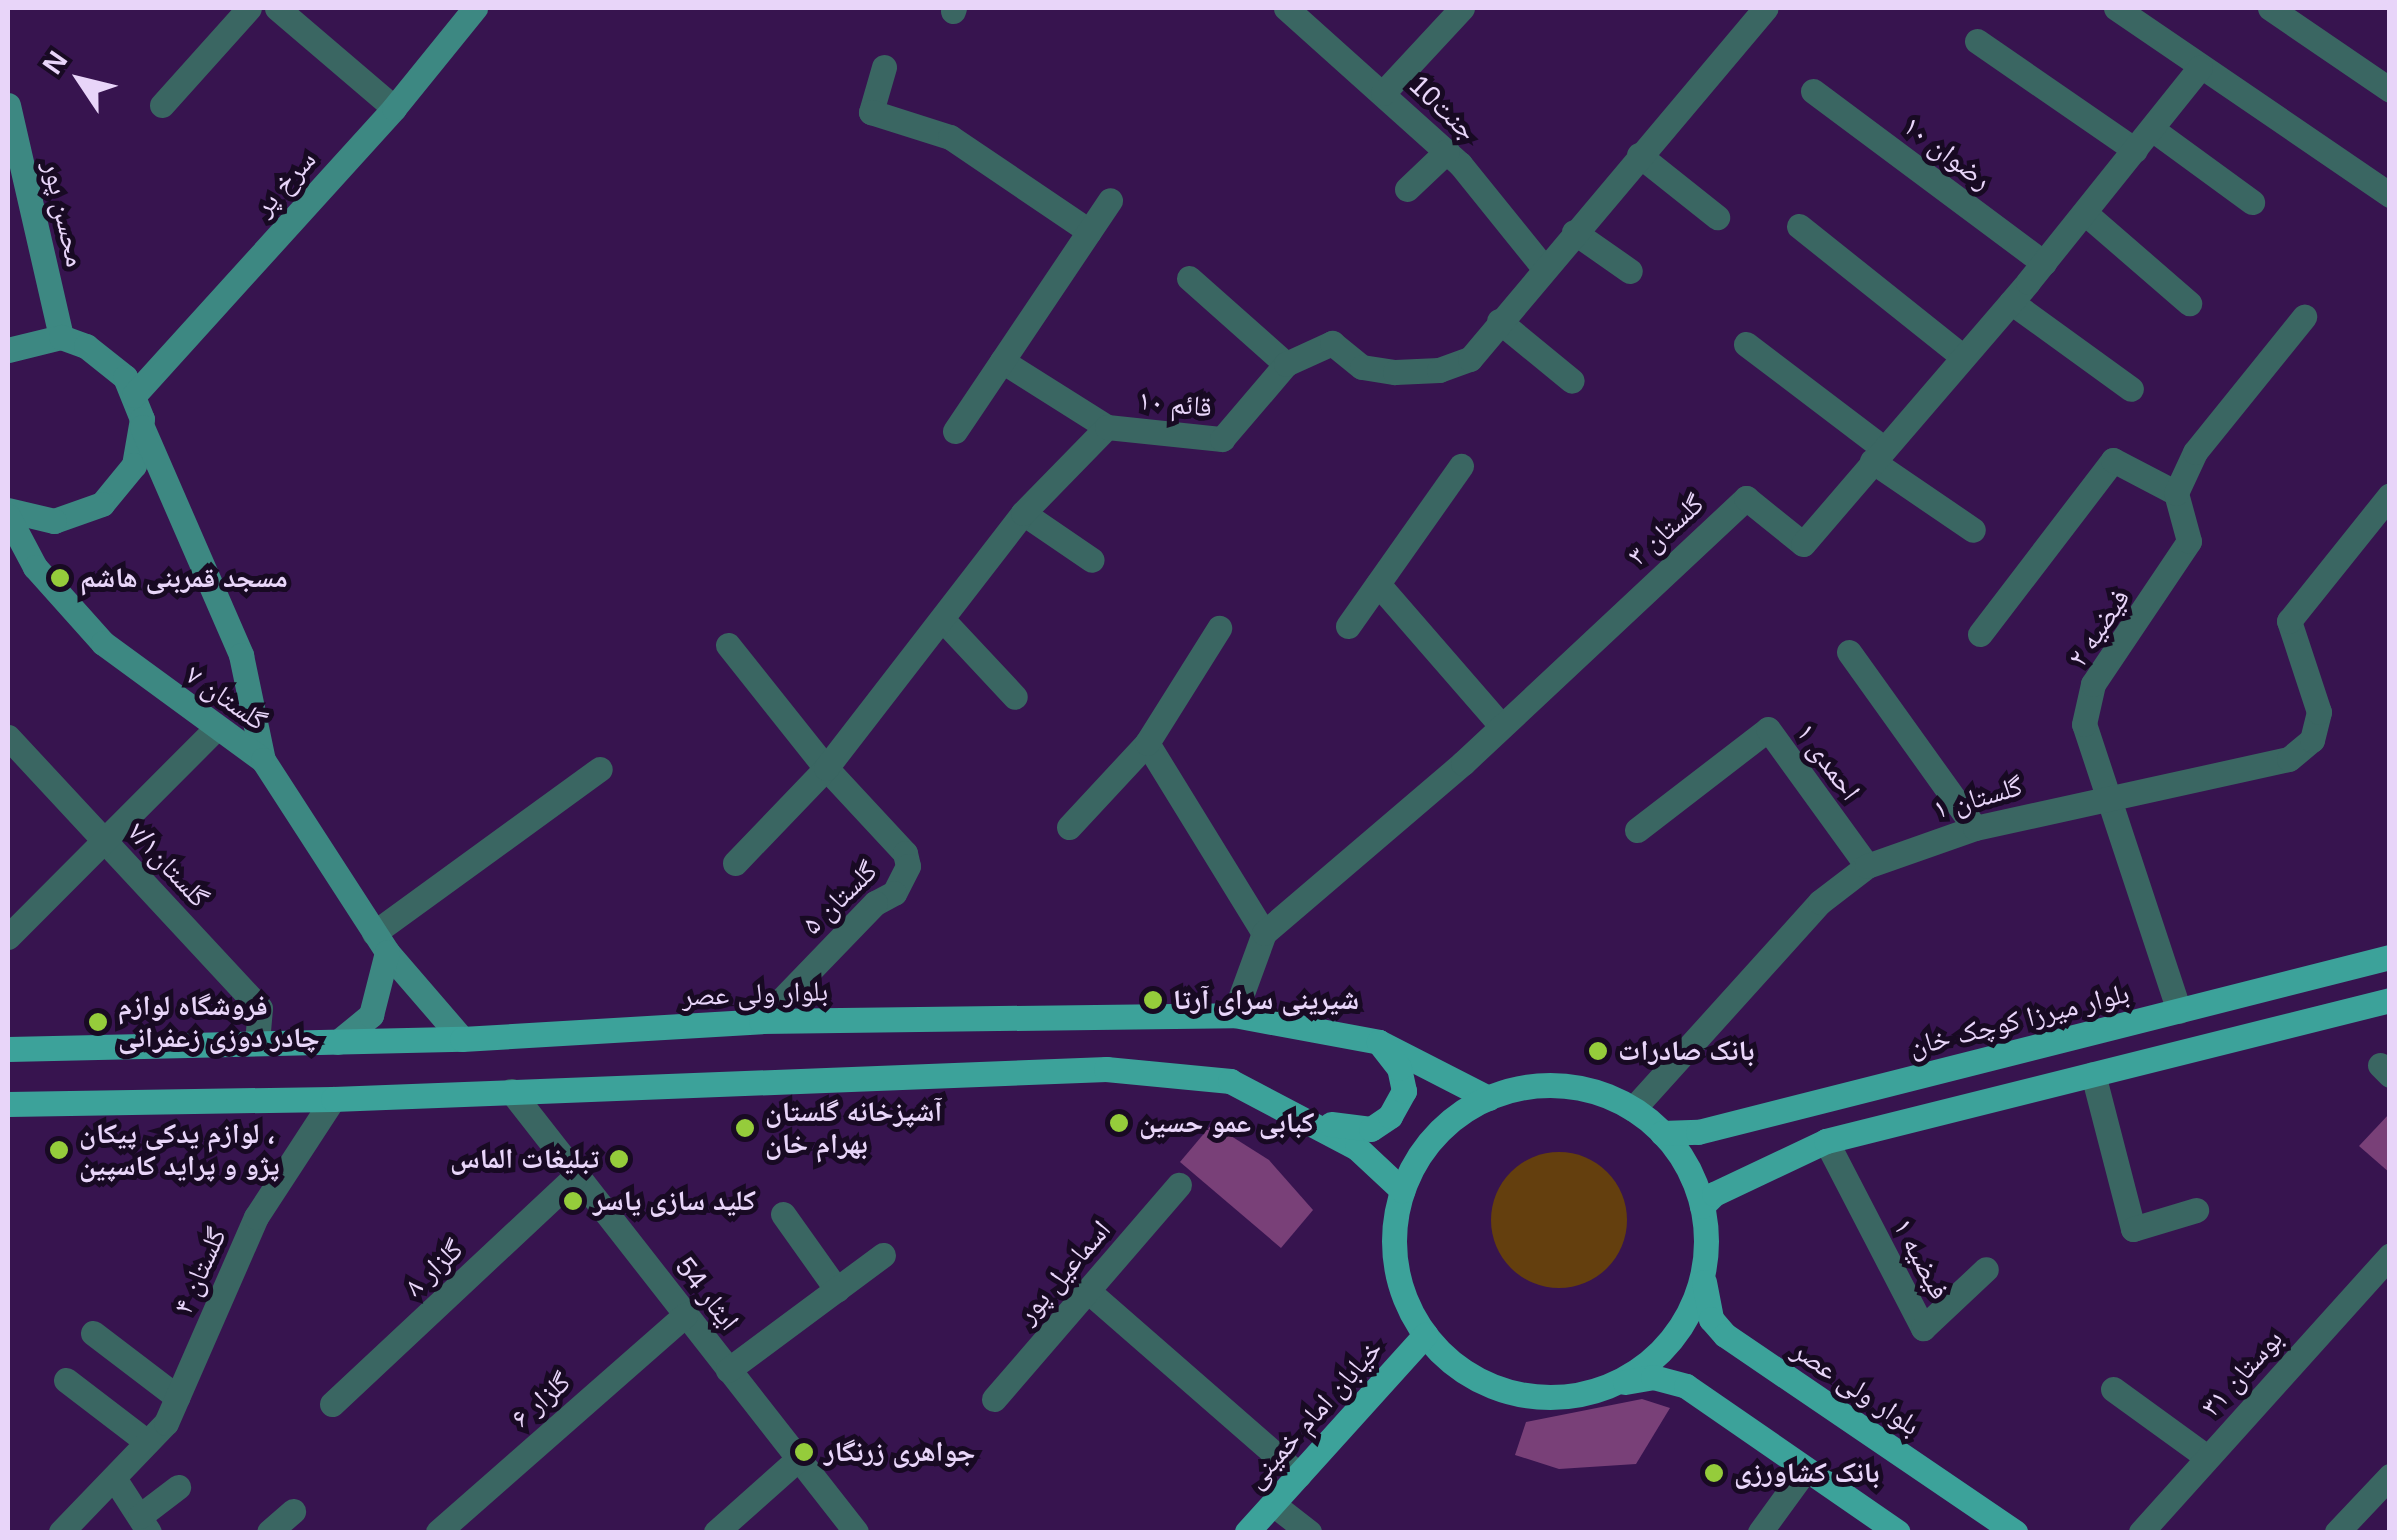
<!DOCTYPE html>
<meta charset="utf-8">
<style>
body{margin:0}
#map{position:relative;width:2397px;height:1540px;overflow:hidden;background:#37144f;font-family:Helvetica,"Noto Naskh Arabic",sans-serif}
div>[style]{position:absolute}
.green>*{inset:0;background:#643f0e}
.round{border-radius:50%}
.building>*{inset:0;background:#794078}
.minor>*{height:25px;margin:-12.5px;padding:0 12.5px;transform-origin:12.5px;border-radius:12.5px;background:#3a6662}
.secondary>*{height:25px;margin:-12.5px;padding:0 12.5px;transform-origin:12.5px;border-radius:12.5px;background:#3d8882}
.primary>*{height:25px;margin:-12.5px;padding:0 12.5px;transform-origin:12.5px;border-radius:12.5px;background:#3ca29a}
.primary>.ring{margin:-12.5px;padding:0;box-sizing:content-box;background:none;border:25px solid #3ca29a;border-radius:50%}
.dots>*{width:28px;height:28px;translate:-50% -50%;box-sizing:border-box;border:5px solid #180a23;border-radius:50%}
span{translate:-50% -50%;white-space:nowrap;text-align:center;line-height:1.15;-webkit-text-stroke:10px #180a23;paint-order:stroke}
.street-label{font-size:28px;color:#e8d5f9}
.poi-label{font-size:28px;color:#e8d5f9;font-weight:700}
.left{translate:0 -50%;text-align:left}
.right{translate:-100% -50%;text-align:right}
.frame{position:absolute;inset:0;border:10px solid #e8d5f9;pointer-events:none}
.north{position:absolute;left:30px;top:30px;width:100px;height:100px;-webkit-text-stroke:8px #180a23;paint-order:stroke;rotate:305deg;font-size:28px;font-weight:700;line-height:40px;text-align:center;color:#e8d5f9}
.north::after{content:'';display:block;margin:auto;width:35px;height:45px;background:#e8d5f9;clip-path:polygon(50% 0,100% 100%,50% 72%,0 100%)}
</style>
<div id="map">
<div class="green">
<i class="round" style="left:1491px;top:1152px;width:136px;height:136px"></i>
</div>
<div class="building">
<i style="clip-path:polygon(2390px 1113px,2390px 1173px,2359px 1146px)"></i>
<i style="clip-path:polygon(1212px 1124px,1269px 1160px,1313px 1210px,1281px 1248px,1180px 1162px)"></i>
<i style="clip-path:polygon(1642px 1399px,1670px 1408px,1636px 1464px,1559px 1469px,1515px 1455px,1526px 1422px)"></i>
</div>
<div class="minor">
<i style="left:277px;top:8px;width:154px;rotate:40.5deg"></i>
<i style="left:1286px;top:8px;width:234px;rotate:41.9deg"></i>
<i style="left:1460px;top:164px;width:134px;rotate:51.1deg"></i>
<i style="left:2116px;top:8px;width:332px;rotate:34.3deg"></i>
<i style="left:2270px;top:8px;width:145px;rotate:34.3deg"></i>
<i style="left:953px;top:11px;width:3px;rotate:-72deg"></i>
<i style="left:1977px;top:41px;width:192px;rotate:34.6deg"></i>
<i style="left:884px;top:67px;width:47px;rotate:106.1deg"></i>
<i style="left:871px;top:112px;width:83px;rotate:17.6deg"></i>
<i style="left:950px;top:137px;width:168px;rotate:34.1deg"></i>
<i style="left:1813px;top:91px;width:288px;rotate:36.7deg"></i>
<i style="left:1383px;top:93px;width:116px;rotate:-47.1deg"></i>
<i style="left:162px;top:105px;width:130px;rotate:-48.1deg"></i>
<i style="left:2152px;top:129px;width:124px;rotate:36.1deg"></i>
<i style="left:1639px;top:155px;width:100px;rotate:38.5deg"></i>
<i style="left:1407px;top:189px;width:55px;rotate:-43.5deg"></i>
<i style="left:2085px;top:213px;width:138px;rotate:40.9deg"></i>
<i style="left:1799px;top:226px;width:210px;rotate:38.6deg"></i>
<i style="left:1574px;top:232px;width:68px;rotate:34.9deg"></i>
<i style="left:1189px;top:278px;width:130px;rotate:41.6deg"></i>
<i style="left:2011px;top:302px;width:148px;rotate:35.9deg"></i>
<i style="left:1499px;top:321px;width:94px;rotate:39.4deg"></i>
<i style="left:1746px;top:344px;width:172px;rotate:37.2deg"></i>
<i style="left:1002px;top:361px;width:124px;rotate:32.2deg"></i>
<i style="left:955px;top:431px;width:278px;rotate:-56.1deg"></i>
<i style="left:1872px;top:461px;width:122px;rotate:34.3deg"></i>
<i style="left:1023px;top:513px;width:83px;rotate:34.3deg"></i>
<i style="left:1378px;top:584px;width:184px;rotate:49deg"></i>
<i style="left:943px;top:620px;width:105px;rotate:46.9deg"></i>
<i style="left:1348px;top:626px;width:196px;rotate:-54.8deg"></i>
<i style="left:1980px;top:634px;width:219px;rotate:-52.6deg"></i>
<i style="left:2113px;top:460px;width:71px;rotate:27.6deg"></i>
<i style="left:728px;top:645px;width:157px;rotate:51.5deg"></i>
<i style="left:826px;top:768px;width:116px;rotate:47.1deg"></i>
<i style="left:905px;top:853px;width:13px;rotate:77deg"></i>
<i style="left:908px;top:866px;width:30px;rotate:117deg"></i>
<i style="left:894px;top:893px;width:21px;rotate:152deg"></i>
<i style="left:875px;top:903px;width:164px;rotate:134deg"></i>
<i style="left:1849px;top:652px;width:216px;rotate:54.4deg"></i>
<i style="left:8px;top:737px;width:370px;rotate:47.1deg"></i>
<i style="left:260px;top:1008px;width:35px;rotate:95deg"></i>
<i style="left:1147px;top:743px;width:223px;rotate:58.4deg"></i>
<i style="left:1069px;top:827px;width:115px;rotate:-47.1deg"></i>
<i style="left:1147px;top:743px;width:136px;rotate:-57.9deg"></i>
<i style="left:1637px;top:830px;width:165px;rotate:-37.6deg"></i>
<i style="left:1768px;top:729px;width:169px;rotate:54.1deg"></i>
<i style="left:735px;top:863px;width:132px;rotate:-46.2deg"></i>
<i style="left:826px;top:768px;width:322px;rotate:-52.3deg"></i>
<i style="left:1023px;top:513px;width:120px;rotate:-45.7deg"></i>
<i style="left:1107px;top:427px;width:116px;rotate:6deg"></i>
<i style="left:1222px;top:439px;width:99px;rotate:-49.5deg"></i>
<i style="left:1286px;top:364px;width:51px;rotate:-24.5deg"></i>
<i style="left:1332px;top:343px;width:38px;rotate:39deg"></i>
<i style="left:1362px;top:367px;width:33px;rotate:9deg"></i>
<i style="left:1395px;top:372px;width:44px;rotate:-2.6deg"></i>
<i style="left:1439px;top:370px;width:33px;rotate:-20deg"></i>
<i style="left:1470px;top:359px;width:459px;rotate:-49.9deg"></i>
<i style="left:374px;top:933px;width:279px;rotate:-36deg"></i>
<i style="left:8px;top:937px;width:293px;rotate:-45.1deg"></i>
<i style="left:2179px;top:1011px;width:302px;rotate:-108.3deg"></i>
<i style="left:2084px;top:724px;width:41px;rotate:-77.3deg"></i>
<i style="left:2093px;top:684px;width:172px;rotate:-56.1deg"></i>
<i style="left:2189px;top:541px;width:50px;rotate:-105.2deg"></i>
<i style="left:2176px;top:493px;width:45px;rotate:-65.1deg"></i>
<i style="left:2195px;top:452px;width:174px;rotate:-51.1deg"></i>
<i style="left:1234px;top:1015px;width:87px;rotate:-69.9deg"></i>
<i style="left:1264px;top:933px;width:262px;rotate:-40.5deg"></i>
<i style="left:1463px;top:763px;width:388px;rotate:-43.1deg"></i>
<i style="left:1746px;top:498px;width:73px;rotate:38.9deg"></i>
<i style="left:1803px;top:544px;width:345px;rotate:-49.3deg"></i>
<i style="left:2028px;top:282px;width:275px;rotate:-51.3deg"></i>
<i style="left:2380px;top:1065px;width:14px;rotate:45deg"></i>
<i style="left:2093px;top:1074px;width:160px;rotate:75.5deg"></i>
<i style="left:2133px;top:1229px;width:66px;rotate:-16.8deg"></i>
<i style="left:511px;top:1091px;width:560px;rotate:51.96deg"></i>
<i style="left:1633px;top:1109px;width:279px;rotate:-47.9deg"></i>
<i style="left:1820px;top:902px;width:59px;rotate:-37.5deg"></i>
<i style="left:1867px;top:866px;width:114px;rotate:-19.4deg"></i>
<i style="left:1975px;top:828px;width:321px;rotate:-12.4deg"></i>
<i style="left:2289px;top:759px;width:30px;rotate:-40deg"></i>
<i style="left:2312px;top:740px;width:29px;rotate:-76deg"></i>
<i style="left:2319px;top:712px;width:96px;rotate:-108.2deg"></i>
<i style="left:2289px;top:621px;width:161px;rotate:-51.3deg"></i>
<i style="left:1826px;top:1141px;width:211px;rotate:62.6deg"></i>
<i style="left:1923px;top:1328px;width:86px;rotate:-43.1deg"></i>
<i style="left:783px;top:1214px;width:93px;rotate:54.6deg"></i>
<i style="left:1088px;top:1291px;width:280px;rotate:41.1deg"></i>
<i style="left:93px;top:1333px;width:106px;rotate:37.3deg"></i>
<i style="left:728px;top:1370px;width:193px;rotate:-36.6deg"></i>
<i style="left:66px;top:1380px;width:102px;rotate:37.4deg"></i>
<i style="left:2113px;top:1389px;width:116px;rotate:35.9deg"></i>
<i style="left:994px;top:1399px;width:283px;rotate:-49.2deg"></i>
<i style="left:332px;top:1404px;width:334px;rotate:-43.1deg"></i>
<i style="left:114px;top:1478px;width:64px;rotate:57.1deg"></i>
<i style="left:1273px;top:1504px;width:46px;rotate:37.9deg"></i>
<i style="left:140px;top:1516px;width:48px;rotate:-37.3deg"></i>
<i style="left:61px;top:1532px;width:151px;rotate:-46.1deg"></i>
<i style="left:166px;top:1423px;width:225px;rotate:-66.4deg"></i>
<i style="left:256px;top:1217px;width:141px;rotate:-56.9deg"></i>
<i style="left:269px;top:1532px;width:32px;rotate:-41deg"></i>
<i style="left:438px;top:1532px;width:329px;rotate:-41.3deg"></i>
<i style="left:716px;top:1532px;width:110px;rotate:-41.7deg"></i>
<i style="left:1760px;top:1532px;width:78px;rotate:-53.9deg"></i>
<i style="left:2141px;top:1532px;width:372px;rotate:-48deg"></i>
<i style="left:2337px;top:1532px;width:77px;rotate:-46.6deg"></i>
</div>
<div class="secondary">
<i style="left:8px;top:105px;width:238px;rotate:77.1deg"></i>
<i style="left:8px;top:350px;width:55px;rotate:-13.8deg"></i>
<i style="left:61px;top:337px;width:27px;rotate:20deg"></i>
<i style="left:86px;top:346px;width:50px;rotate:38.5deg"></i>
<i style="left:125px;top:377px;width:45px;rotate:68deg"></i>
<i style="left:142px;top:419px;width:47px;rotate:99.9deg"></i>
<i style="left:134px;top:465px;width:50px;rotate:129.4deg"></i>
<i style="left:102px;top:504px;width:51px;rotate:160.5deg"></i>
<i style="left:54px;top:521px;width:47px;rotate:-166.6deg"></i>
<i style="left:134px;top:395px;width:387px;rotate:-47.8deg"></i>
<i style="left:394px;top:108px;width:129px;rotate:-51deg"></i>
<i style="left:142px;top:427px;width:249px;rotate:66.5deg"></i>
<i style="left:241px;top:655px;width:107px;rotate:78.2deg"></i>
<i style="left:8px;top:516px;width:58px;rotate:62.1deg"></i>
<i style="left:35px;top:567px;width:102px;rotate:48.2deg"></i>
<i style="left:103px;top:643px;width:198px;rotate:36.2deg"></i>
<i style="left:263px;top:760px;width:229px;rotate:57.1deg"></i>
<i style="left:387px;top:952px;width:115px;rotate:49.2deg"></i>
<i style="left:338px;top:1042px;width:43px;rotate:-39.3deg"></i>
<i style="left:371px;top:1015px;width:65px;rotate:-75.7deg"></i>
</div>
<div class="primary">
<i style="left:8px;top:1049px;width:454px;rotate:-1.3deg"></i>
<i style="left:462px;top:1039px;width:300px;rotate:-3.4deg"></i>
<i style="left:761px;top:1021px;width:473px;rotate:-0.7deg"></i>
<i style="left:1234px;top:1015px;width:147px;rotate:10.5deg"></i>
<i style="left:1379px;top:1042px;width:123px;rotate:27.2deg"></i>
<i class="ring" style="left:1394px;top:1085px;width:287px;height:287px"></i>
<i style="left:8px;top:1104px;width:325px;rotate:-0.9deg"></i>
<i style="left:333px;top:1099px;width:774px;rotate:-2.22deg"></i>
<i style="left:1106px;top:1069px;width:125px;rotate:5.5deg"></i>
<i style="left:1230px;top:1081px;width:144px;rotate:27.8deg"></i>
<i style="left:1357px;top:1148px;width:62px;rotate:43deg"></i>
<i style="left:1331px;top:1124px;width:40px;rotate:7.1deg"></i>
<i style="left:1371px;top:1129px;width:23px;rotate:-34deg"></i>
<i style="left:1390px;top:1116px;width:29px;rotate:-61deg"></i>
<i style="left:1404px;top:1091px;width:24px;rotate:-102deg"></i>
<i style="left:1399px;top:1068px;width:33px;rotate:-128deg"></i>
<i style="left:1662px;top:1133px;width:36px;rotate:-2deg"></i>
<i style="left:1698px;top:1132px;width:714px;rotate:-14.19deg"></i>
<i style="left:1702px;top:1206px;width:17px;rotate:-45deg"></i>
<i style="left:1714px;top:1194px;width:124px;rotate:-25.3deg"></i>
<i style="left:1826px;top:1141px;width:581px;rotate:-14.04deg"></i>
<i style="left:1704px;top:1282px;width:38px;rotate:79deg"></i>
<i style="left:1711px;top:1319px;width:21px;rotate:49deg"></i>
<i style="left:1725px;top:1335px;width:351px;rotate:34.2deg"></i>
<i style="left:1625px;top:1382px;width:28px;rotate:-10deg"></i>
<i style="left:1653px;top:1377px;width:34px;rotate:15deg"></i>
<i style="left:1686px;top:1386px;width:257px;rotate:34.6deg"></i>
<i style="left:1247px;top:1532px;width:266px;rotate:-47.9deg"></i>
</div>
<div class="dots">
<i style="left:60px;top:578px;background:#95cc3b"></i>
<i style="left:1153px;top:1000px;background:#95cc3b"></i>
<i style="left:98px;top:1022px;background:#95cc3b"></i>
<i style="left:1598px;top:1051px;background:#95cc3b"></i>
<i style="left:1119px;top:1123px;background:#95cc3b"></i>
<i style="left:745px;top:1128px;background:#95cc3b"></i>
<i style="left:59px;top:1150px;background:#95cc3b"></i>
<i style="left:619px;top:1159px;background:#95cc3b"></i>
<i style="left:573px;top:1201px;background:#95cc3b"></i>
<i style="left:804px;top:1452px;background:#95cc3b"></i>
<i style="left:1714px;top:1473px;background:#95cc3b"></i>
</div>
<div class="street-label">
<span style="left:1443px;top:108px;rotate:43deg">جنت10</span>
<span style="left:1947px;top:153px;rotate:37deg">رضوان ۱۰</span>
<span style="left:285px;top:183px;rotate:-48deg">سرخ پر</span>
<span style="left:64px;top:214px;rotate:77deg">محسن پور</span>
<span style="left:1175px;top:404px;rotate:6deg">قائم ۱۰</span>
<span style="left:1666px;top:530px;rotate:-42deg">گلستان ۳</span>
<span style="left:2099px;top:628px;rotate:-56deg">فیضیه ۲</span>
<span style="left:226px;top:698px;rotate:35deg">گلستان ۷</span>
<span style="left:1828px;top:762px;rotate:54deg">احمدی ۱</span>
<span style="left:1978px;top:798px;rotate:-16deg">گلستان ۱</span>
<span style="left:168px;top:865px;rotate:47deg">گلستان۷/۱</span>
<span style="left:840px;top:898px;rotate:-44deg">گلستان ۵</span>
<span style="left:755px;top:994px;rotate:-2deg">بلوار ولی عصر</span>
<span style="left:2019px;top:1020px;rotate:-14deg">بلوار میرزا کوچک خان</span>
<span style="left:1921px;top:1259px;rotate:62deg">فیضیه ۱</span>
<span style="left:434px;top:1268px;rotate:-43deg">گلزار ۸</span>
<span style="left:200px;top:1271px;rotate:-66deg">گلستان ۴</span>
<span style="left:1064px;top:1272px;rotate:-49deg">اسماعیل پور</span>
<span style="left:707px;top:1294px;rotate:52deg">ایثار 54</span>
<span style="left:2242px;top:1373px;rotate:-48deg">بوستان ۳۱</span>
<span style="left:1856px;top:1388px;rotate:34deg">بلوار ولی عصر</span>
<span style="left:541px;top:1400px;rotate:-41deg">گلزار ۶</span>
<span style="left:1314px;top:1414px;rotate:-48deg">خیابان امام خمینی</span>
</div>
<div class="poi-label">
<span class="left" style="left:80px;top:578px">مسجد قمربنی هاشم</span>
<span class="left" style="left:1173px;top:1000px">شیرینی سرای آرتا</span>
<span class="left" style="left:118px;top:1022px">فروشگاه لوازم<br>چادر دوزی زعفرانی</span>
<span class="left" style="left:1618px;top:1051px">بانک صادرات</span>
<span class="left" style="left:765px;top:1128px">آشپزخانه گلستان<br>بهرام خان</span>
<span class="left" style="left:1139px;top:1123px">کبابی عمو حسین</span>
<span class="left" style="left:79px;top:1150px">لوازم یدکی پیکان ،<br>پژو و پراید کاسپین</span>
<span class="right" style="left:599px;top:1159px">تبلیغات الماس</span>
<span class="left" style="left:593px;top:1201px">کلید سازی یاسر</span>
<span class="left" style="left:824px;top:1452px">جواهری زرنگار</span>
<span class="left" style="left:1734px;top:1473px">بانک کشاورزی</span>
</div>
<div class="frame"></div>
<div class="north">N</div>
</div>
